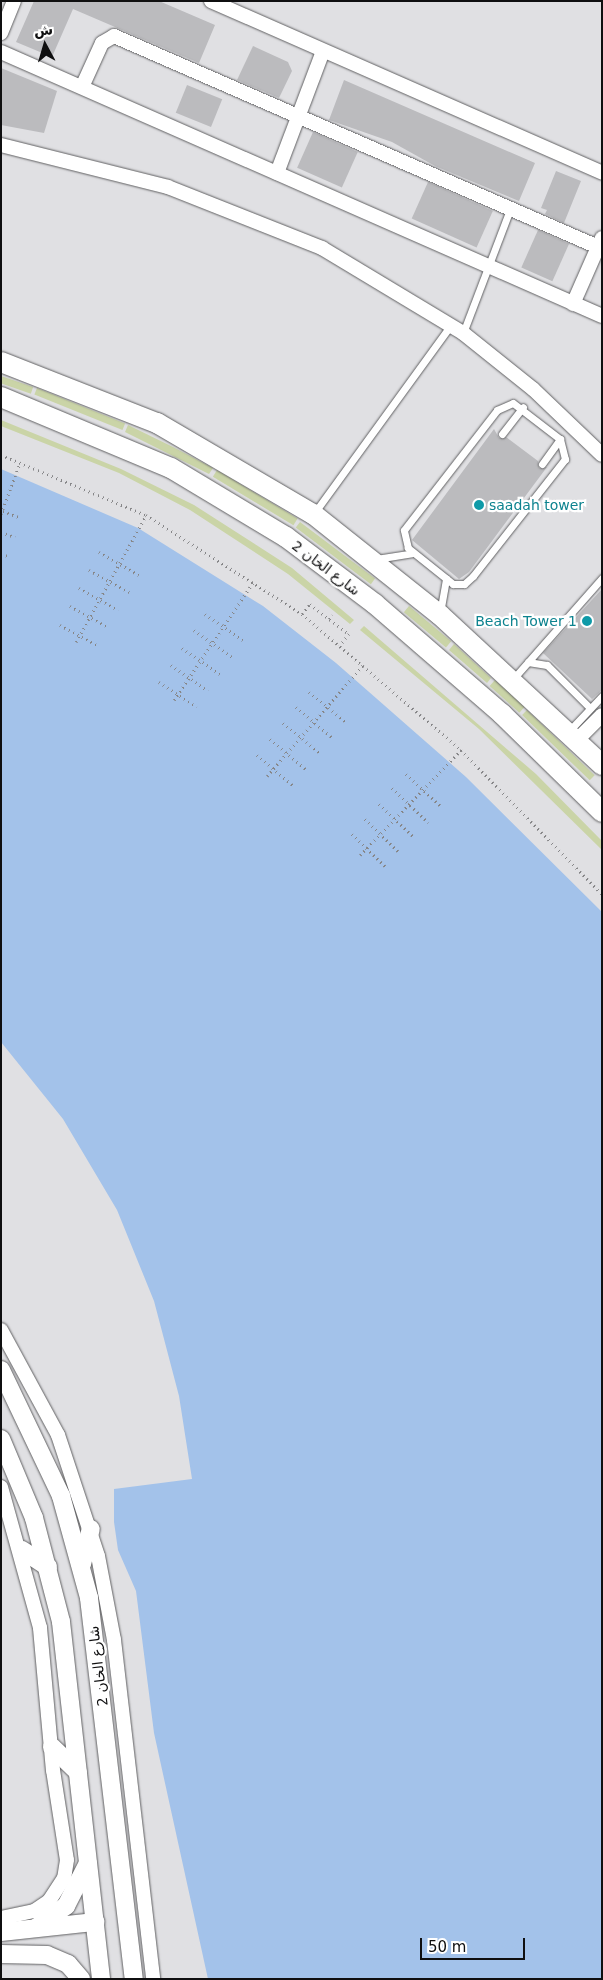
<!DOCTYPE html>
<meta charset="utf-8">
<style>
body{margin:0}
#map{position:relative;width:603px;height:1980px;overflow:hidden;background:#e0e0e3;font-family:"DejaVu Sans","Noto Naskh Arabic",sans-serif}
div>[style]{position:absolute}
.green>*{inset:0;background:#cad4a7;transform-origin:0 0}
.water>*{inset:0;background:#a3c2ea}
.building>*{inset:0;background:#bbbbbe;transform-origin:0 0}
.path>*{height:2.5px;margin-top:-1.25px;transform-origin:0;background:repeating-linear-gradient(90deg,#868688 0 1px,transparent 0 5px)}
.roads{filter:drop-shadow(0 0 1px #606062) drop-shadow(0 0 1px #606062)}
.service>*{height:7px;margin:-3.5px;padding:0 3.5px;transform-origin:3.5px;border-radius:3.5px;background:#fff}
.minor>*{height:14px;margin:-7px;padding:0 7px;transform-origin:7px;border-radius:7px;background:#fff}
.tertiary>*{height:18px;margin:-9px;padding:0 9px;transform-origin:9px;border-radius:9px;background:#fff}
.secondary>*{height:20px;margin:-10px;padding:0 10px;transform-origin:10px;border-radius:10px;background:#fff}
.dots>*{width:14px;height:14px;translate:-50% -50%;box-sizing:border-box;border:2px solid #fff;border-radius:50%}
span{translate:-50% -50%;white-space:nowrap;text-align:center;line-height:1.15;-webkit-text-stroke:4.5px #fff;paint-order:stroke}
.culture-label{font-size:14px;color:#0d838f}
.left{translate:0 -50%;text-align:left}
.right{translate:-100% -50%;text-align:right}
.street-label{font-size:14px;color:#0f0f10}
.frame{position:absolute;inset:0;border:2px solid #0f0f10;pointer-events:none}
.north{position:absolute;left:20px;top:20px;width:50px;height:50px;-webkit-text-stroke:4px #fff;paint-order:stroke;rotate:354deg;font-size:14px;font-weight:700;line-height:20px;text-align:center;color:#0f0f10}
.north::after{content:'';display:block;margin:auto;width:18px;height:22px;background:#0f0f10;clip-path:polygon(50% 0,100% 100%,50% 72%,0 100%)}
.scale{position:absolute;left:420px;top:1938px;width:105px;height:22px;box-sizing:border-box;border:2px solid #0f0f10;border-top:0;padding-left:6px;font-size:15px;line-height:18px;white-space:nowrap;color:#0f0f10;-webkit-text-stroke:4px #fff;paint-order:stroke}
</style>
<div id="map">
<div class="green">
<i style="left:1px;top:376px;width:34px;height:7px;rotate:19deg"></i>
<i style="left:37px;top:388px;width:95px;height:7px;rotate:22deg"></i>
<i style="clip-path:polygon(1px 420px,121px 469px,194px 505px,292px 568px,354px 620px,350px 624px,288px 574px,190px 510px,119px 473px,1px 426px)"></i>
<i style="clip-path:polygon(128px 425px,173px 447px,213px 468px,209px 474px,125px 432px)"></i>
<i style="left:217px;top:470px;width:94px;height:8px;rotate:31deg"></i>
<i style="left:300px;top:522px;width:94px;height:7px;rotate:37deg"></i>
<i style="left:409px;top:606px;width:55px;height:8px;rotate:40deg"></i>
<i style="clip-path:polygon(364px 626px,536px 774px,602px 841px,602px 850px,479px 729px,360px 630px)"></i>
<i style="clip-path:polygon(454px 644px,491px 678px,487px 683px,449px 650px)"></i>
<i style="left:495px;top:680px;width:40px;height:8px;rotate:42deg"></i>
<i style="left:527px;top:710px;width:94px;height:7px;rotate:44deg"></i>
</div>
<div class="water">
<i style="clip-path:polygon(1px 469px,138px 528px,263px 606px,336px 663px,466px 777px,602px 912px,602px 1979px,208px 1979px,154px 1733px,136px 1591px,118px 1550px,114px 1522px,114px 1489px,192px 1479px,179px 1396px,154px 1301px,117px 1210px,63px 1119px,1px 1042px)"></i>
</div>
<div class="building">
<i style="clip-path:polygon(34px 1px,159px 1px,215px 25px,199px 63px,73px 9px,52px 57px,16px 42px)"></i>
<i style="clip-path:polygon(253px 46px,288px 62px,292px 71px,279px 98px,237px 80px)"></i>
<i style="clip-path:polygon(1px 68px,57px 91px,44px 133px,1px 125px)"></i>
<i style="clip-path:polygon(344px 80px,535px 163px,519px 201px,435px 166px,392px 142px,329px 120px)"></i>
<i style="left:187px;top:85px;width:38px;height:30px;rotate:22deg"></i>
<i style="left:313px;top:132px;width:49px;height:39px;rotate:24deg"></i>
<i style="clip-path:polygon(556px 171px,581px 181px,564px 223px,545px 214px,547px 210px,541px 208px)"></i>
<i style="left:428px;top:182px;width:71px;height:40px;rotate:24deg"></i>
<i style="left:538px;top:230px;width:34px;height:41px;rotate:24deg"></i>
<i style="clip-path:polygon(494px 429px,499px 438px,506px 437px,538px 461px,539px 468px,547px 467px,469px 572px,459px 579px,412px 540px)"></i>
<i style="clip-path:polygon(602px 589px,602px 690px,592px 699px,543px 653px)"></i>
</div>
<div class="path">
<i style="left:1px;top:455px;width:157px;rotate:22.5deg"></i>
<i style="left:146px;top:515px;width:185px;rotate:32.4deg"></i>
<i style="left:302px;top:614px;width:209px;rotate:40.5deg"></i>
<i style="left:461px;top:750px;width:202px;rotate:45.6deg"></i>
<i style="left:3px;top:511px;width:19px;rotate:21deg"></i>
<i style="left:1px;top:514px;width:55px;rotate:-69.9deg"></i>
<i style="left:1px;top:532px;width:15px;rotate:20deg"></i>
<i style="left:99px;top:552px;width:46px;rotate:29.9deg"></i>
<i style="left:1px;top:554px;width:7px;rotate:16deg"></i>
<i style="left:89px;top:570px;width:46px;rotate:28.8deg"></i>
<i style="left:79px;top:588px;width:45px;rotate:29.4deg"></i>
<i style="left:70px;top:606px;width:43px;rotate:28.9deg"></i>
<i style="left:205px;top:614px;width:46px;rotate:34.4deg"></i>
<i style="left:302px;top:614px;width:13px;rotate:-51deg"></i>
<i style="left:310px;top:604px;width:49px;rotate:37.6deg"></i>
<i style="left:349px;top:634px;width:15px;rotate:127deg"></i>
<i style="left:329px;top:619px;width:5px;rotate:-53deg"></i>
<i style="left:60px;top:625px;width:42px;rotate:28.4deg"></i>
<i style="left:194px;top:630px;width:47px;rotate:35.4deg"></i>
<i style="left:76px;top:642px;width:145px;rotate:-61.1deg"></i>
<i style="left:182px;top:648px;width:46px;rotate:34.4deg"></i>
<i style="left:171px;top:665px;width:45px;rotate:35.1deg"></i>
<i style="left:159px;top:682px;width:45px;rotate:33.3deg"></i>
<i style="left:309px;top:692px;width:48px;rotate:39deg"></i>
<i style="left:174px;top:700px;width:143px;rotate:-56.1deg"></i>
<i style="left:296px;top:707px;width:48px;rotate:40deg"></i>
<i style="left:283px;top:723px;width:48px;rotate:39deg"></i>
<i style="left:270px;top:739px;width:48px;rotate:40deg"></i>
<i style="left:257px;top:755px;width:48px;rotate:40deg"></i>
<i style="left:406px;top:774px;width:49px;rotate:42.5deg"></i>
<i style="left:267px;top:776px;width:147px;rotate:-49.1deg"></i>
<i style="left:392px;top:788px;width:50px;rotate:43.4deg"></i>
<i style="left:379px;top:804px;width:48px;rotate:43.3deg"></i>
<i style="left:365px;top:819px;width:49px;rotate:44.2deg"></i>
<i style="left:352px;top:834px;width:47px;rotate:44.1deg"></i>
<i style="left:360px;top:855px;width:146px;rotate:-46.1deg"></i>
</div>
<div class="roads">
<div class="service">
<i style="left:463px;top:333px;width:133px;rotate:-69.2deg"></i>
<i style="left:513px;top:403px;width:59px;rotate:37.5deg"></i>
<i style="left:560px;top:439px;width:21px;rotate:76deg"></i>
<i style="left:565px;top:459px;width:149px;rotate:128.2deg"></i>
<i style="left:473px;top:576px;width:12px;rotate:138deg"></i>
<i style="left:464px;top:584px;width:11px;rotate:180deg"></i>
<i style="left:453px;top:584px;width:58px;rotate:-141.3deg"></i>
<i style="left:408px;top:548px;width:18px;rotate:-103deg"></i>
<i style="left:404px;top:530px;width:152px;rotate:-52.2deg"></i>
<i style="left:497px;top:410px;width:17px;rotate:-24deg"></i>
<i style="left:502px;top:434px;width:34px;rotate:-52deg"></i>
<i style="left:542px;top:464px;width:31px;rotate:-54deg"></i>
<i style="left:315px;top:512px;width:231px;rotate:-54deg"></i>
<i style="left:376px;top:559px;width:36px;rotate:-9deg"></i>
<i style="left:440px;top:613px;width:35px;rotate:-80deg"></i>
<i style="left:528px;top:662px;width:19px;rotate:9deg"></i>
<i style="left:547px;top:665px;width:61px;rotate:45deg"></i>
<i style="left:513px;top:679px;width:135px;rotate:-48.6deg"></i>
<i style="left:569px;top:731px;width:48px;rotate:-46.7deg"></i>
</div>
<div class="minor">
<i style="left:211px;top:1px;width:427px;rotate:23.7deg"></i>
<i style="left:1px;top:33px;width:35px;rotate:-68deg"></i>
<i style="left:1px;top:52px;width:656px;rotate:23.71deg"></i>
<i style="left:82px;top:87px;width:48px;rotate:-65.6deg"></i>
<i style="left:102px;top:43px;width:14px;rotate:-30deg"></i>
<i style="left:114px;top:36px;width:528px;rotate:23.55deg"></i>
<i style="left:1px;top:145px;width:172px;rotate:14.1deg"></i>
<i style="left:168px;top:187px;width:166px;rotate:21.6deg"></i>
<i style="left:322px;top:248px;width:165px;rotate:31.1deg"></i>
<i style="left:463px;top:333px;width:90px;rotate:38.7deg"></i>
<i style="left:533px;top:389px;width:95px;rotate:43.7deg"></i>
<i style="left:277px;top:173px;width:130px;rotate:-69.3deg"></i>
<i style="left:573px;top:304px;width:72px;rotate:-66.3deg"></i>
<i style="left:577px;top:740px;width:35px;rotate:-45deg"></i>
<i style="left:1px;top:1330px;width:119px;rotate:61.5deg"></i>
<i style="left:58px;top:1435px;width:127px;rotate:71.7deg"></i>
<i style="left:98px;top:1556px;width:86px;rotate:79.2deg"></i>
<i style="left:114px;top:1640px;width:341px;rotate:83.4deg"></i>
<i style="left:1px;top:1487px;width:146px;rotate:74.5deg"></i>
<i style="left:40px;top:1628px;width:143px;rotate:84.8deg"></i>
<i style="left:53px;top:1770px;width:91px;rotate:81.2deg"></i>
<i style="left:67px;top:1860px;width:18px;rotate:99deg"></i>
<i style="left:64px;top:1878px;width:27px;rotate:123deg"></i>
<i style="left:49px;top:1901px;width:18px;rotate:146deg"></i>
<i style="left:34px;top:1911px;width:34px;rotate:168deg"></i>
</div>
<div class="tertiary">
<i style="left:1px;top:1370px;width:140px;rotate:64.5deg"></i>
<i style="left:61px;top:1496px;width:106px;rotate:74.6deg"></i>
<i style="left:89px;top:1598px;width:384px;rotate:83.3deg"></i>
<i style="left:1px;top:1439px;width:86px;rotate:67.3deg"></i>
<i style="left:34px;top:1518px;width:107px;rotate:75.4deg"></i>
<i style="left:61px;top:1622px;width:359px;rotate:83.6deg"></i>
<i style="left:22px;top:1550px;width:31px;rotate:33deg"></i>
<i style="left:82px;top:1564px;width:36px;rotate:-76deg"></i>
<i style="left:52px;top:1747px;width:36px;rotate:44deg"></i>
<i style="left:37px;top:1927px;width:36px;rotate:-36deg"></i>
<i style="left:66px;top:1906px;width:48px;rotate:-62.9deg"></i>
<i style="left:1px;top:1932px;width:95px;rotate:-6.1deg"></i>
<i style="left:1px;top:1954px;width:46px;rotate:1.2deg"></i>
<i style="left:47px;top:1955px;width:23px;rotate:23deg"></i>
<i style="left:68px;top:1964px;width:20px;rotate:49deg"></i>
</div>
<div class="secondary">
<i style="left:1px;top:362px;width:168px;rotate:21.4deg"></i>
<i style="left:157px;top:423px;width:181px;rotate:30.3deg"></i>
<i style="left:313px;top:514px;width:162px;rotate:38.5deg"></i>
<i style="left:440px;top:615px;width:221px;rotate:42.8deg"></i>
<i style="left:1px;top:397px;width:184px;rotate:22.7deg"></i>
<i style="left:171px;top:468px;width:134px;rotate:31deg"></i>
<i style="left:286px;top:537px;width:111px;rotate:37deg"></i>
<i style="left:375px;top:604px;width:168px;rotate:40.9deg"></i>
<i style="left:502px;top:714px;width:140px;rotate:44.4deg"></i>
</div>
</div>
<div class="dots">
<i style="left:479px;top:505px;background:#0f9aa8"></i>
<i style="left:587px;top:621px;background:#0f9aa8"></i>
</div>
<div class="culture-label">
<span class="left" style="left:489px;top:505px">saadah tower</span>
<span class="right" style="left:577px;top:621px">Beach Tower 1</span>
</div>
<div class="street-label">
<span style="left:326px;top:568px;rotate:37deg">شارع الخان 2</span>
<span style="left:98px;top:1666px;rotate:-97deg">شارع الخان 2</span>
</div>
<div class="frame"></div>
<div class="north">ش</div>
<div class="scale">50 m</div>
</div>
